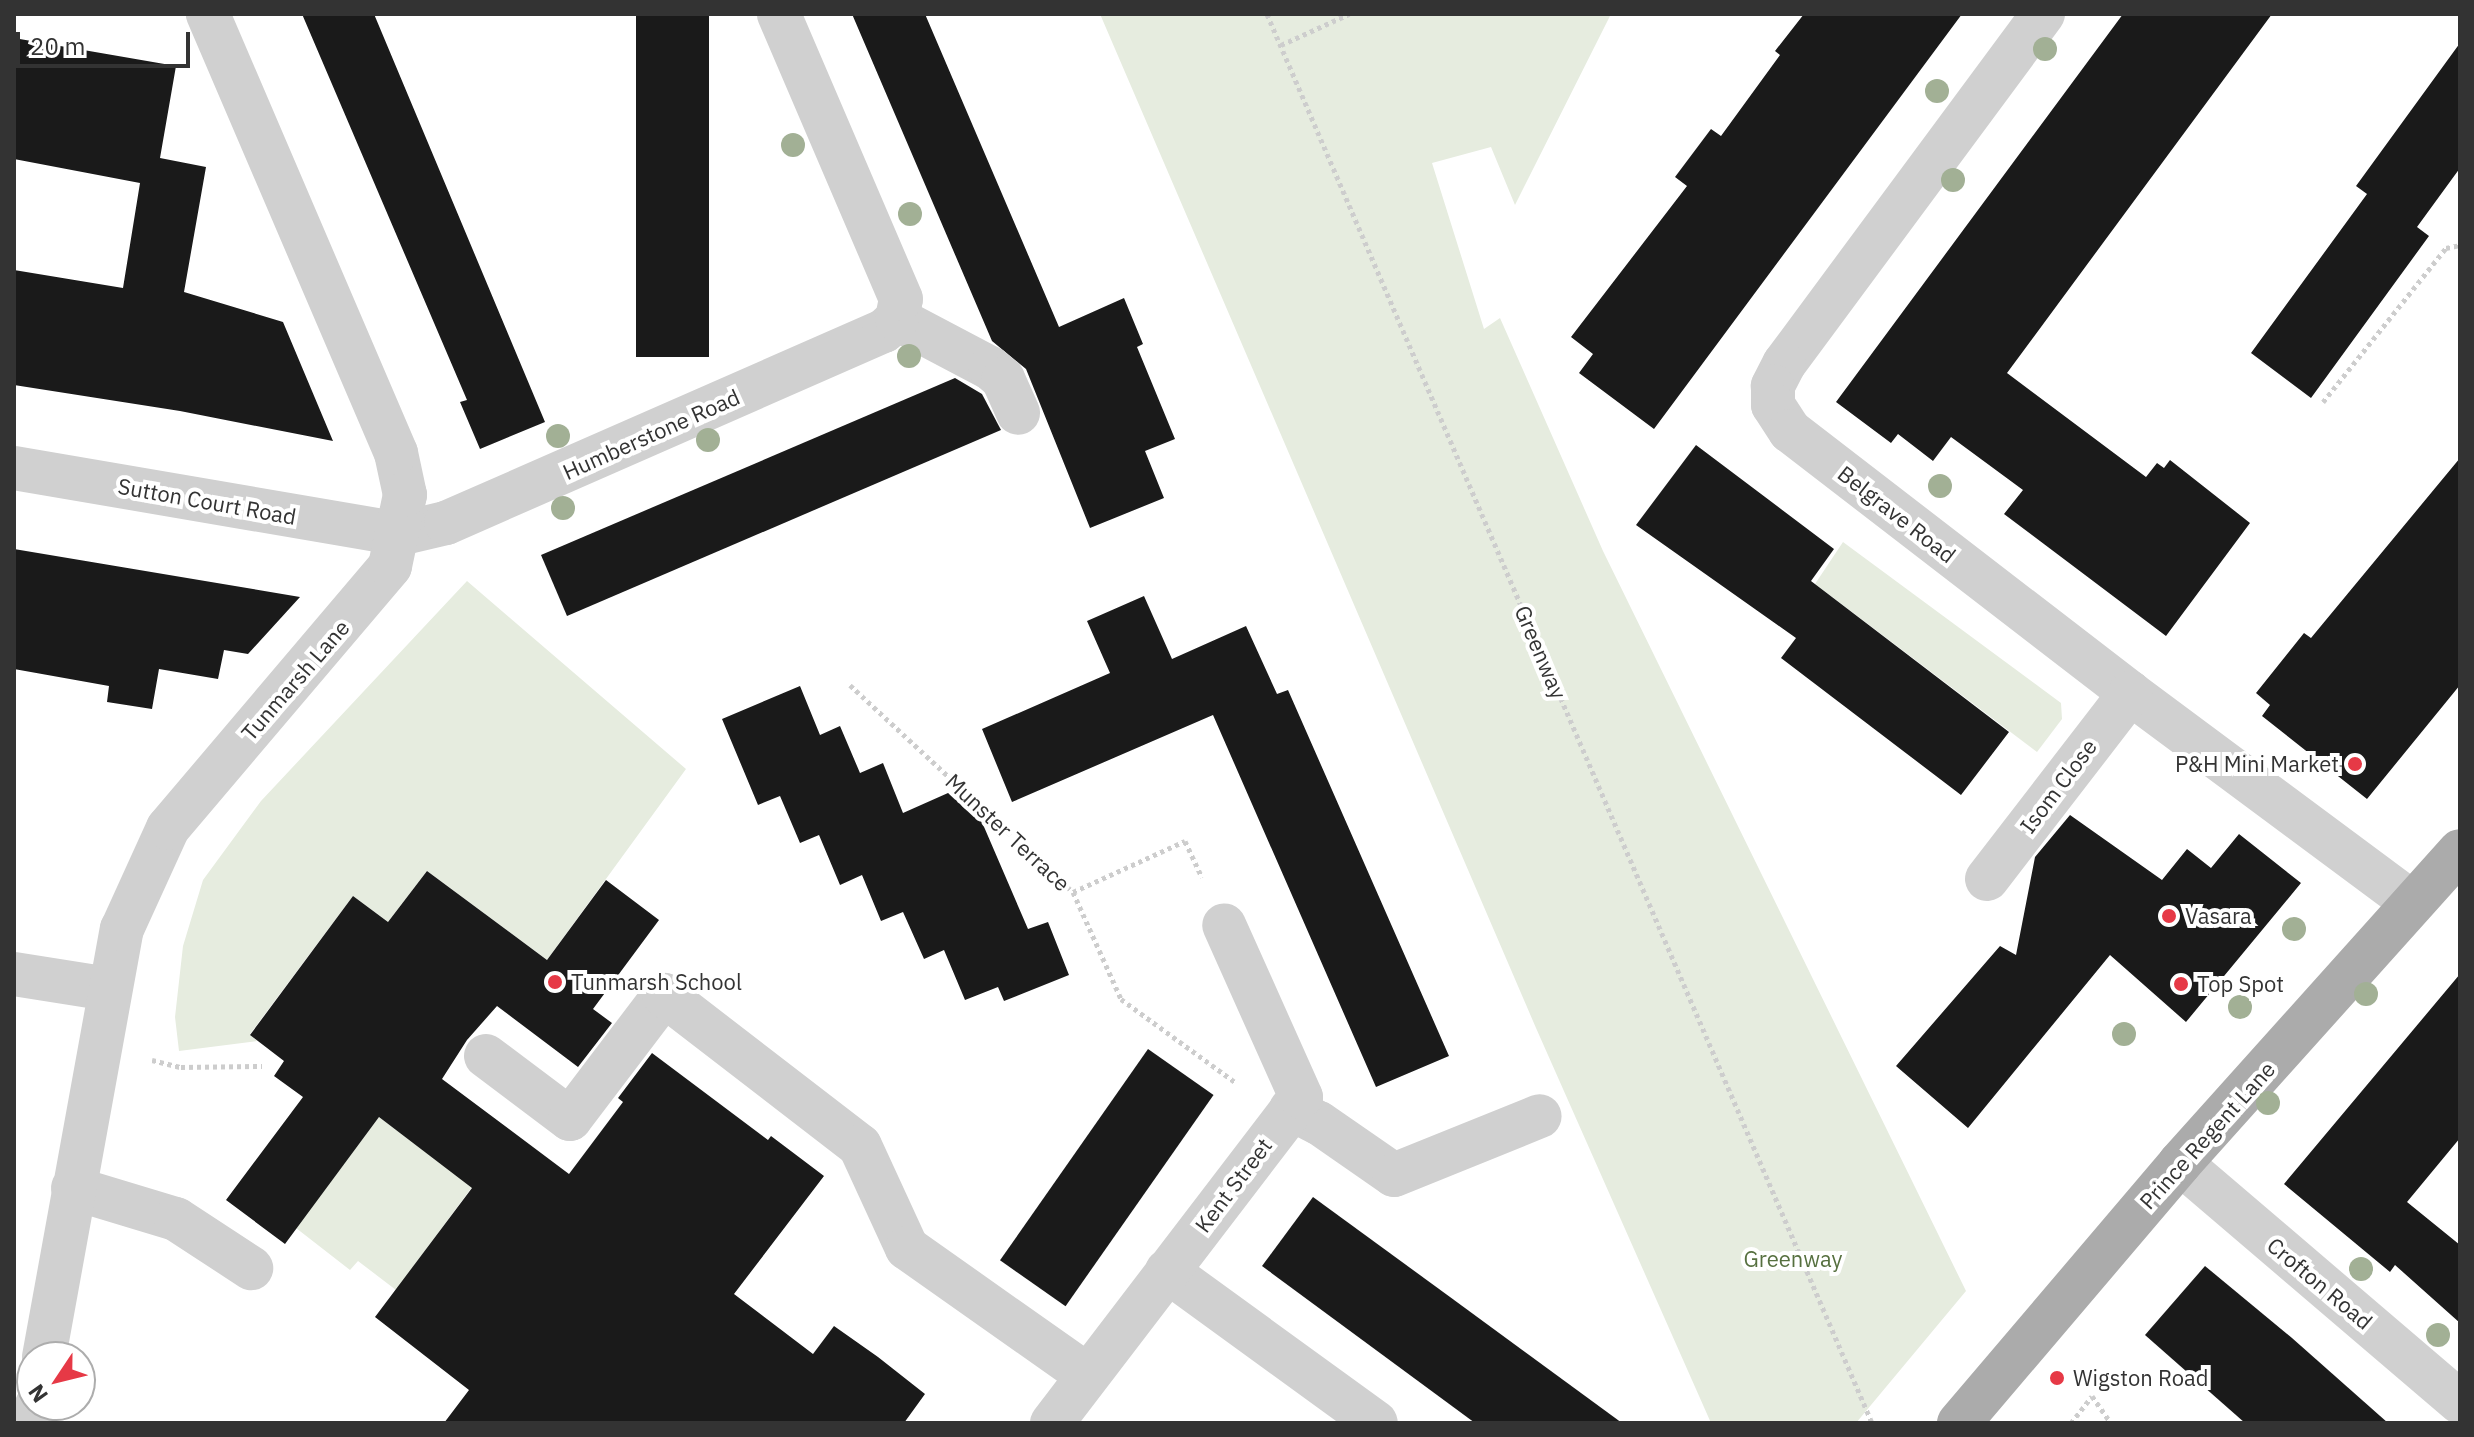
<!DOCTYPE html>
<style>
body{margin:0}
#map{position:relative;width:2474px;height:1437px;overflow:hidden;background:#fff;font-family:"IBM Plex Sans",sans-serif}
div>[style]{position:absolute}
.green>*{inset:0;background:#e6ecdf}
.building>*{inset:0;background:#1a1a1a;transform-origin:0 0}
.path>*{height:5px;margin-top:-2.5px;transform-origin:0;background:repeating-linear-gradient(90deg,#cdcdcd 0 4px,transparent 0 8px)}
.minor>*{height:44px;margin:-22px;padding:0 22px;transform-origin:22px;border-radius:22px;background:#d0d0d0}
.major>*{height:44px;margin:-22px;padding:0 22px;transform-origin:22px;border-radius:22px;background:#ababab}
.trees>*{width:24px;height:24px;margin:-12px;border-radius:50%;background:#a2b095}
.dots>*{width:22px;height:22px;translate:-50% -50%;box-sizing:border-box;border:4px solid #fff;border-radius:50%}
span{translate:-50% -50%;white-space:nowrap;text-align:center;line-height:1.15;-webkit-text-stroke:8px #fff;paint-order:stroke}
.street-label{font-size:22px;color:#333}
.poi-label{font-size:22px;color:#333}
.right{translate:-100% -50%;text-align:right}
.left{translate:0 -50%;text-align:left}
.park-label{font-size:22px;color:#56703f}
.frame{position:absolute;inset:0;border:16px solid #333;pointer-events:none}
.north{position:absolute;left:16px;top:1341px;width:80px;height:80px;box-sizing:border-box;background:#fff;border:2px solid #adadad;border-radius:50%;rotate:235deg;font-size:22px;font-weight:700;line-height:32px;text-align:center;color:#333}
.north::after{content:'';display:block;margin:auto;width:28px;height:36px;background:#e63946;clip-path:polygon(50% 0,100% 100%,50% 72%,0 100%)}
.scale{position:absolute;left:16px;top:32px;width:174px;height:36px;box-sizing:border-box;border:4px solid #333;border-top:0;padding-left:10px;font-size:24px;line-height:28px;white-space:nowrap;color:#333;-webkit-text-stroke:6px #fff;paint-order:stroke}
</style>
<div id="map">
<div class="green">
<i style="clip-path:polygon(1100px 14px,1611px 14px,1515px 205px,1491px 147px,1432px 163px,1484px 329px,1500px 318px,1603px 551px,1966px 1291px,1856px 1423px,1711px 1423px,1536px 1028px)"></i>
<i style="clip-path:polygon(1843px 542px,2061px 703px,2062px 719px,2037px 752px,1815px 584px)"></i>
<i style="clip-path:polygon(467px 581px,686px 769px,547px 960px,427px 871px,388px 922px,353px 896px,250px 1034px,257px 1041px,179px 1051px,175px 1017px,183px 946px,203px 880px,261px 801px)"></i>
<i style="clip-path:polygon(379px 1117px,472px 1187px,396px 1290px,358px 1261px,350px 1270px,296px 1228px)"></i>
</div>
<div class="building">
<i style="clip-path:polygon(302px 14px,374px 14px,545px 422px,480px 449px,460px 402px,467px 400px)"></i>
<i style="left:636px;top:14px;width:73px;height:343px"></i>
<i style="clip-path:polygon(852px 14px,925px 14px,1059px 327px,1124px 298px,1143px 344px,1137px 347px,1175px 439px,1145px 451px,1164px 498px,1090px 528px,1026px 369px,992px 341px)"></i>
<i style="clip-path:polygon(1804px 14px,1962px 14px,1654px 429px,1579px 373px,1593px 354px,1571px 337px,1687px 186px,1675px 177px,1711px 129px,1721px 136px,1780px 55px,1775px 51px)"></i>
<i style="clip-path:polygon(2123px 14px,2272px 14px,2007px 373px,2146px 477px,2157px 463px,2164px 468px,2170px 460px,2250px 523px,2166px 636px,2004px 514px,2023px 490px,1951px 437px,1933px 461px,1898px 434px,1891px 443px,1836px 402px)"></i>
<i style="clip-path:polygon(14px 38px,176px 66px,160px 158px,206px 167px,184px 292px,283px 322px,333px 441px,180px 411px,14px 385px,14px 270px,123px 288px,140px 183px,14px 159px)"></i>
<i style="clip-path:polygon(2460px 43px,2460px 168px,2417px 227px,2429px 236px,2311px 398px,2251px 353px,2367px 194px,2356px 186px)"></i>
<i style="clip-path:polygon(955px 378px,982px 394px,1001px 430px,567px 616px,541px 555px)"></i>
<i style="clip-path:polygon(1696px 445px,1834px 549px,1811px 581px,2009px 732px,1961px 795px,1781px 658px,1796px 638px,1636px 525px)"></i>
<i style="clip-path:polygon(2460px 458px,2460px 685px,2367px 799px,2262px 716px,2270px 705px,2256px 693px,2304px 633px,2311px 638px)"></i>
<i style="clip-path:polygon(14px 549px,205px 581px,300px 597px,248px 654px,224px 650px,218px 679px,159px 669px,152px 709px,107px 702px,109px 686px,14px 669px)"></i>
<i style="clip-path:polygon(1144px 596px,1172px 659px,1246px 626px,1277px 694px,1288px 690px,1449px 1056px,1376px 1087px,1213px 715px,1012px 802px,982px 729px,1110px 673px,1087px 621px)"></i>
<i style="clip-path:polygon(800px 686px,820px 735px,840px 726px,860px 773px,883px 763px,903px 813px,966px 785px,1028px 929px,1048px 922px,1069px 975px,1004px 1001px,998px 987px,965px 1000px,944px 950px,924px 959px,903px 912px,881px 921px,862px 875px,840px 885px,819px 835px,800px 843px,780px 796px,758px 805px,722px 719px)"></i>
<i style="clip-path:polygon(2070px 815px,2162px 880px,2187px 849px,2211px 868px,2239px 834px,2301px 883px,2186px 1022px,2110px 955px,1968px 1128px,1896px 1066px,2000px 946px,2016px 955px,2035px 857px)"></i>
<i style="clip-path:polygon(427px 871px,547px 960px,606px 880px,659px 920px,593px 1009px,612px 1023px,578px 1067px,497px 1006px,467px 1040px,442px 1079px,569px 1174px,623px 1102px,618px 1098px,652px 1053px,768px 1140px,771px 1136px,824px 1176px,734px 1294px,813px 1354px,834px 1326px,878px 1357px,925px 1394px,904px 1423px,444px 1423px,469px 1390px,375px 1317px,472px 1188px,379px 1117px,285px 1244px,226px 1200px,303px 1097px,274px 1076px,284px 1061px,250px 1035px,353px 896px,388px 922px)"></i>
<i style="clip-path:polygon(2460px 974px,2460px 1138px,2407px 1202px,2460px 1245px,2460px 1323px,2395px 1265px,2390px 1272px,2284px 1184px)"></i>
<i style="left:1148px;top:1049px;width:80px;height:258px;rotate:35deg"></i>
<i style="clip-path:polygon(1313px 1197px,1450px 1297px,1622px 1423px,1475px 1423px,1262px 1266px)"></i>
<i style="clip-path:polygon(2205px 1266px,2292px 1338px,2388px 1423px,2245px 1423px,2145px 1335px)"></i>
</div>
<div class="path">
<i style="left:1267px;top:14px;width:1533px;rotate:66.76deg"></i>
<i style="left:1281px;top:45px;width:75px;rotate:-24.5deg"></i>
<i style="left:2323px;top:402px;width:197px;rotate:-51.4deg"></i>
<i style="left:2446px;top:248px;width:14px;rotate:-12deg"></i>
<i style="left:850px;top:685px;width:304px;rotate:42.9deg"></i>
<i style="left:1073px;top:892px;width:117px;rotate:65.8deg"></i>
<i style="left:1121px;top:999px;width:141px;rotate:36.1deg"></i>
<i style="left:1073px;top:892px;width:123px;rotate:-24.5deg"></i>
<i style="left:1185px;top:841px;width:40px;rotate:65deg"></i>
<i style="left:152px;top:1060px;width:30px;rotate:14deg"></i>
<i style="left:181px;top:1067px;width:81px;rotate:-0.7deg"></i>
<i style="left:2071px;top:1423px;width:34px;rotate:-52deg"></i>
<i style="left:2092px;top:1396px;width:33px;rotate:55deg"></i>
</div>
<div class="minor">
<i style="left:2043px;top:14px;width:435px;rotate:126.5deg"></i>
<i style="left:1784px;top:364px;width:25px;rotate:117deg"></i>
<i style="left:1773px;top:386px;width:19px;rotate:90deg"></i>
<i style="left:1773px;top:405px;width:31px;rotate:57deg"></i>
<i style="left:1790px;top:431px;width:429px;rotate:37.6deg"></i>
<i style="left:2130px;top:693px;width:352px;rotate:36.6deg"></i>
<i style="left:897px;top:319px;width:105px;rotate:27.8deg"></i>
<i style="left:990px;top:368px;width:17px;rotate:40deg"></i>
<i style="left:1003px;top:379px;width:37px;rotate:66deg"></i>
<i style="left:14px;top:468px;width:391px;rotate:9.7deg"></i>
<i style="left:399px;top:534px;width:48px;rotate:-13.2deg"></i>
<i style="left:446px;top:523px;width:478px;rotate:-23.7deg"></i>
<i style="left:884px;top:331px;width:18px;rotate:-43deg"></i>
<i style="left:897px;top:319px;width:20px;rotate:-79deg"></i>
<i style="left:901px;top:299px;width:310px;rotate:-113.2deg"></i>
<i style="left:1987px;top:879px;width:235px;rotate:-52.4deg"></i>
<i style="left:14px;top:974px;width:96px;rotate:9deg"></i>
<i style="left:486px;top:1056px;width:105px;rotate:36.9deg"></i>
<i style="left:570px;top:1119px;width:156px;rotate:-52.8deg"></i>
<i style="left:664px;top:995px;width:247px;rotate:37.6deg"></i>
<i style="left:860px;top:1146px;width:112px;rotate:65.3deg"></i>
<i style="left:907px;top:1248px;width:220px;rotate:35.2deg"></i>
<i style="left:1291px;top:1109px;width:31px;rotate:27deg"></i>
<i style="left:1319px;top:1123px;width:91px;rotate:34.7deg"></i>
<i style="left:1394px;top:1175px;width:157px;rotate:-22deg"></i>
<i style="left:2180px;top:1163px;width:368px;rotate:40.5deg"></i>
<i style="left:73px;top:1188px;width:108px;rotate:16.8deg"></i>
<i style="left:176px;top:1219px;width:90px;rotate:33.2deg"></i>
<i style="left:1167px;top:1271px;width:258px;rotate:36deg"></i>
<i style="left:44px;top:1357px;width:435px;rotate:-79.7deg"></i>
<i style="left:122px;top:929px;width:111px;rotate:-65.5deg"></i>
<i style="left:168px;top:828px;width:343px;rotate:-49.7deg"></i>
<i style="left:390px;top:566px;width:73px;rotate:-78.1deg"></i>
<i style="left:405px;top:495px;width:43px;rotate:-102.1deg"></i>
<i style="left:396px;top:453px;width:478px;rotate:-113.2deg"></i>
<i style="left:34px;top:1423px;width:18px;rotate:-81deg"></i>
<i style="left:1052px;top:1423px;width:410px;rotate:-52.6deg"></i>
<i style="left:1301px;top:1097px;width:188px;rotate:-114.1deg"></i>
</div>
<div class="major">
<i style="left:1959px;top:1423px;width:341px;rotate:-49.6deg"></i>
<i style="left:2180px;top:1163px;width:419px;rotate:-48.1deg"></i>
</div>
<div class="trees">
<i style="left:2045px;top:49px"></i>
<i style="left:1937px;top:91px"></i>
<i style="left:793px;top:145px"></i>
<i style="left:1953px;top:180px"></i>
<i style="left:910px;top:214px"></i>
<i style="left:909px;top:356px"></i>
<i style="left:558px;top:436px"></i>
<i style="left:708px;top:440px"></i>
<i style="left:1940px;top:486px"></i>
<i style="left:563px;top:508px"></i>
<i style="left:2294px;top:929px"></i>
<i style="left:2366px;top:994px"></i>
<i style="left:2240px;top:1007px"></i>
<i style="left:2124px;top:1034px"></i>
<i style="left:2268px;top:1103px"></i>
<i style="left:2361px;top:1269px"></i>
<i style="left:2438px;top:1335px"></i>
</div>
<div class="dots">
<i style="left:2355px;top:764px;background:#e63946"></i>
<i style="left:2169px;top:916px;background:#e63946"></i>
<i style="left:555px;top:982px;background:#e63946"></i>
<i style="left:2181px;top:984px;background:#e63946"></i>
<i style="left:2057px;top:1378px;background:#e63946"></i>
</div>
<div class="street-label">
<span style="left:651px;top:434px;rotate:-24deg">Humberstone Road</span>
<span style="left:207px;top:501px;rotate:10deg">Sutton Court Road</span>
<span style="left:1897px;top:514px;rotate:38deg">Belgrave Road</span>
<span style="left:1541px;top:652px;rotate:67deg">Greenway</span>
<span style="left:295px;top:680px;rotate:-49deg">Tunmarsh Lane</span>
<span style="left:2058px;top:786px;rotate:-53deg">Isom Close</span>
<span style="left:1008px;top:832px;rotate:43deg">Munster Terrace</span>
<span style="left:2207px;top:1135px;rotate:-48deg">Prince Regent Lane</span>
<span style="left:1233px;top:1185px;rotate:-53deg">Kent Street</span>
<span style="left:2320px;top:1283px;rotate:40deg">Crofton Road</span>
</div>
<div class="poi-label">
<span class="right" style="left:2339px;top:764px">P&amp;H Mini Market</span>
<span class="left" style="left:2185px;top:916px">Vasara</span>
<span class="left" style="left:571px;top:982px">Tunmarsh School</span>
<span class="left" style="left:2197px;top:984px">Top Spot</span>
<span class="left" style="left:2073px;top:1378px">Wigston Road</span>
</div>
<div class="park-label">
<span style="left:1793px;top:1259px">Greenway</span>
</div>
<div class="frame"></div>
<div class="north">N</div>
<div class="scale">20 m</div>
</div>
